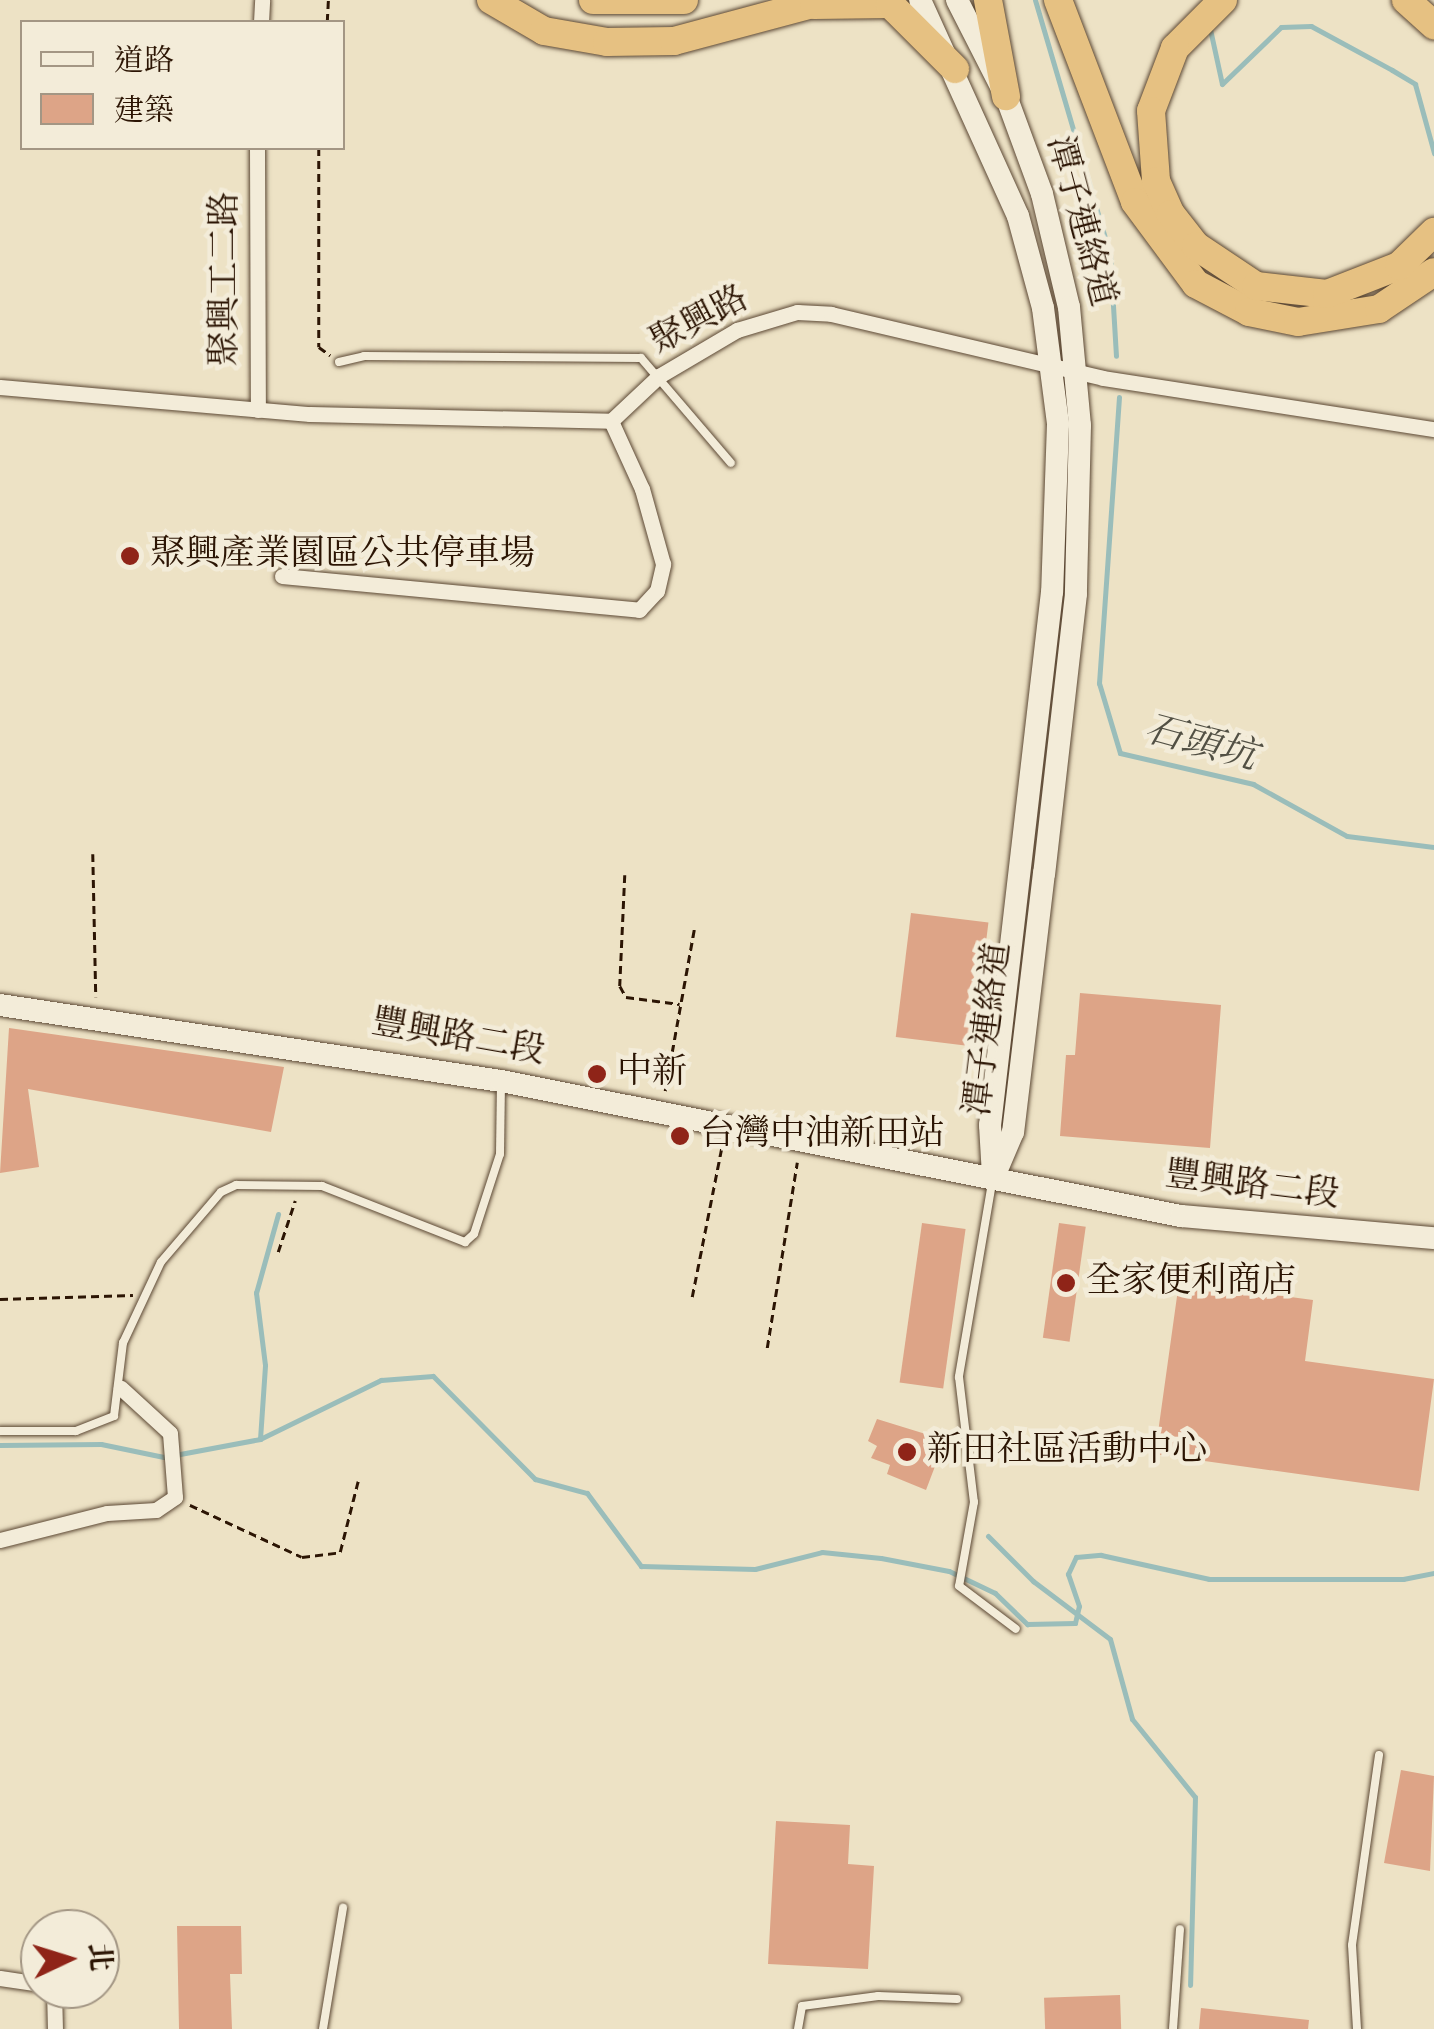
<!DOCTYPE html>
<meta charset="utf-8">
<style>
body{margin:0}
#map{position:relative;width:1434px;height:2029px;overflow:hidden;background:#ede2c5;font-family:"Sorts Mill Goudy","Noto Serif TC",serif}
div>[style]{position:absolute}
.stream>*{height:5px;margin:-2.5px;padding:0 2.5px;transform-origin:2.5px;border-radius:2.5px;background:#9abdba}
.building>*{inset:0;background:#dda487;transform-origin:0 0}
.path>*{height:2.5px;margin-top:-1.25px;transform-origin:0;background:repeating-linear-gradient(90deg,#2c1504 0 8px,transparent 0 13px)}
.roads{filter:drop-shadow(0 0 2px #5c4834) drop-shadow(0 0 2px #5c4834)}
.lane>*{height:8px;margin:-4px;padding:0 4px;transform-origin:4px;border-radius:4px;background:#f3ecd9}
.street>*{height:15px;margin:-7.5px;padding:0 7.5px;transform-origin:7.5px;border-radius:7.5px;background:#f3ecd9}
.secondary>*{height:22px;margin:-11px;padding:0 11px;transform-origin:11px;border-radius:11px;background:#f3ecd9}
.highway>*{height:28px;margin:-14px;padding:0 14px;transform-origin:14px;border-radius:14px;background:#e6c182}
.dots>*{width:28px;height:28px;translate:-50% -50%;box-sizing:border-box;border:5px solid #f3ecd9;border-radius:50%}
span{translate:-50% -50%;white-space:nowrap;text-align:center;line-height:1.15;-webkit-text-stroke:9px #f3ecd9;paint-order:stroke}
.street-label{font-size:35px;color:#2c1504}
.poi-label{font-size:35px;color:#2c1504}
.left{translate:0 -50%;text-align:left}
.water-label{font-size:38px;color:#525044;font-style:italic}
.legend{position:absolute;left:20px;top:20px;width:325px;height:130px;box-sizing:border-box;background:#f3ecd9;border:2px solid #a39684;margin:0;padding:12px 18px;list-style:none;font-size:30px;color:#2c1504}
.legend li{display:flex;align-items:center;gap:20px;height:50px}
.legend b{width:50px;border:2px solid #a39684}
.north{position:absolute;left:20px;top:1909px;width:100px;height:100px;box-sizing:border-box;background:#f3ecd9;border:2px solid #a39684;border-radius:50%;rotate:86deg;font-size:28px;font-weight:700;line-height:40px;text-align:center;color:#2c1504}
.north::after{content:'';display:block;margin:auto;width:35px;height:45px;background:#8f2418;clip-path:polygon(50% 0,100% 100%,50% 72%,0 100%)}
</style>
<div id="map">
<div class="stream">
<i style="left:1035px;top:0;width:266px;rotate:73.6deg"></i>
<i style="left:1110px;top:255px;width:101px;rotate:86.6deg"></i>
<i style="left:1210px;top:29px;width:56px;rotate:77.7deg"></i>
<i style="left:1222px;top:84px;width:82px;rotate:-44deg"></i>
<i style="left:1281px;top:27px;width:30px;rotate:-2deg"></i>
<i style="left:1311px;top:26px;width:92px;rotate:28.5deg"></i>
<i style="left:1392px;top:70px;width:27px;rotate:31deg"></i>
<i style="left:1415px;top:84px;width:72px;rotate:74.6deg"></i>
<i style="left:1119px;top:397px;width:287px;rotate:94deg"></i>
<i style="left:1099px;top:683px;width:73px;rotate:73.3deg"></i>
<i style="left:1120px;top:753px;width:137px;rotate:13.1deg"></i>
<i style="left:1253px;top:784px;width:107px;rotate:29deg"></i>
<i style="left:1347px;top:836px;width:88px;rotate:7.2deg"></i>
<i style="left:260px;top:1439px;width:74px;rotate:-86.1deg"></i>
<i style="left:265px;top:1365px;width:73px;rotate:-97.1deg"></i>
<i style="left:256px;top:1293px;width:82px;rotate:-74.4deg"></i>
<i style="left:0;top:1445px;width:101px;rotate:-0.6deg"></i>
<i style="left:101px;top:1444px;width:64px;rotate:11.7deg"></i>
<i style="left:164px;top:1457px;width:98px;rotate:-10.6deg"></i>
<i style="left:260px;top:1439px;width:135px;rotate:-26deg"></i>
<i style="left:381px;top:1380px;width:52px;rotate:-4.4deg"></i>
<i style="left:433px;top:1376px;width:145px;rotate:45.3deg"></i>
<i style="left:535px;top:1479px;width:54px;rotate:15.1deg"></i>
<i style="left:587px;top:1493px;width:91px;rotate:53.5deg"></i>
<i style="left:641px;top:1566px;width:114px;rotate:1.5deg"></i>
<i style="left:755px;top:1569px;width:69px;rotate:-14.2deg"></i>
<i style="left:822px;top:1552px;width:59px;rotate:5.8deg"></i>
<i style="left:881px;top:1558px;width:69px;rotate:10.8deg"></i>
<i style="left:949px;top:1571px;width:51px;rotate:25.6deg"></i>
<i style="left:995px;top:1593px;width:45px;rotate:44.1deg"></i>
<i style="left:1027px;top:1624px;width:48px;rotate:-1.2deg"></i>
<i style="left:1075px;top:1623px;width:17px;rotate:-77deg"></i>
<i style="left:1079px;top:1606px;width:34px;rotate:-109deg"></i>
<i style="left:1068px;top:1574px;width:19px;rotate:-65deg"></i>
<i style="left:1076px;top:1557px;width:25px;rotate:-5deg"></i>
<i style="left:1101px;top:1555px;width:111px;rotate:12.5deg"></i>
<i style="left:1209px;top:1579px;width:194px"></i>
<i style="left:1403px;top:1579px;width:32px;rotate:-11deg"></i>
<i style="left:988px;top:1536px;width:64px;rotate:45deg"></i>
<i style="left:1033px;top:1581px;width:96px;rotate:37deg"></i>
<i style="left:1110px;top:1639px;width:83px;rotate:74.6deg"></i>
<i style="left:1132px;top:1719px;width:100px;rotate:51.1deg"></i>
<i style="left:1195px;top:1797px;width:188px;rotate:91.5deg"></i>
</div>
<div class="building">
<i style="left:911px;top:913px;width:78px;height:125px;rotate:7deg"></i>
<i style="clip-path:polygon(1080px 993px,1221px 1005px,1210px 1148px,1060px 1136px,1066px 1055px,1075px 1055px)"></i>
<i style="clip-path:polygon(9px 1028px,284px 1067px,271px 1132px,28px 1089px,39px 1167px,0 1173px)"></i>
<i style="left:922px;top:1223px;width:44px;height:161px;rotate:8deg"></i>
<i style="left:1059px;top:1223px;width:27px;height:116px;rotate:8deg"></i>
<i style="clip-path:polygon(1179px 1282px,1313px 1300px,1305px 1361px,1434px 1379px,1419px 1491px,1155px 1454px)"></i>
<i style="clip-path:polygon(877px 1419px,945px 1440px,926px 1490px,887px 1474px,890px 1465px,871px 1458px,877px 1446px,868px 1441px)"></i>
<i style="clip-path:polygon(1401px 1770px,1434px 1776px,1430px 1871px,1384px 1863px)"></i>
<i style="clip-path:polygon(776px 1821px,850px 1825px,848px 1864px,874px 1866px,868px 1969px,768px 1964px)"></i>
<i style="clip-path:polygon(177px 1926px,241px 1926px,242px 1974px,230px 1974px,232px 2029px,179px 2029px)"></i>
<i style="left:1120px;top:1995px;width:34px;height:76px;rotate:88deg"></i>
<i style="clip-path:polygon(1201px 2008px,1309px 2020px,1308px 2029px,1199px 2029px)"></i>
</div>
<div class="path">
<i style="left:327px;top:22px;width:22px;rotate:-87deg"></i>
<i style="left:319px;top:148px;width:199px;rotate:90deg"></i>
<i style="left:319px;top:347px;width:14px;rotate:36deg"></i>
<i style="left:93px;top:854px;width:143px;rotate:88.8deg"></i>
<i style="left:625px;top:875px;width:111px;rotate:92.6deg"></i>
<i style="left:620px;top:986px;width:13px;rotate:61deg"></i>
<i style="left:626px;top:997px;width:54px;rotate:7.4deg"></i>
<i style="left:665px;top:1091px;width:164px;rotate:-79.8deg"></i>
<i style="left:278px;top:1252px;width:54px;rotate:-71.6deg"></i>
<i style="left:692px;top:1297px;width:154px;rotate:-78.8deg"></i>
<i style="left:0;top:1299px;width:133px;rotate:-1.7deg"></i>
<i style="left:767px;top:1348px;width:188px;rotate:-80.8deg"></i>
<i style="left:190px;top:1505px;width:123px;rotate:24.9deg"></i>
<i style="left:302px;top:1557px;width:38px;rotate:-7deg"></i>
<i style="left:340px;top:1552px;width:73px;rotate:-75.8deg"></i>
</div>
<div class="roads">
<div class="lane">
<i style="left:339px;top:362px;width:26px;rotate:-13deg"></i>
<i style="left:364px;top:356px;width:277px;rotate:0.4deg"></i>
<i style="left:641px;top:358px;width:138px;rotate:49.4deg"></i>
<i style="left:992px;top:1183px;width:197px;rotate:99.7deg"></i>
<i style="left:959px;top:1377px;width:126px;rotate:83.2deg"></i>
<i style="left:974px;top:1502px;width:85px;rotate:100.1deg"></i>
<i style="left:959px;top:1586px;width:71px;rotate:37deg"></i>
<i style="left:0;top:1431px;width:76px"></i>
<i style="left:76px;top:1431px;width:41px;rotate:-21.5deg"></i>
<i style="left:114px;top:1416px;width:74px;rotate:-83deg"></i>
<i style="left:123px;top:1343px;width:89px;rotate:-64.9deg"></i>
<i style="left:161px;top:1262px;width:92px;rotate:-49.4deg"></i>
<i style="left:221px;top:1192px;width:17px;rotate:-25deg"></i>
<i style="left:236px;top:1185px;width:86px;rotate:0.7deg"></i>
<i style="left:322px;top:1186px;width:154px;rotate:21.4deg"></i>
<i style="left:465px;top:1242px;width:12px;rotate:-42deg"></i>
<i style="left:474px;top:1234px;width:84px;rotate:-72deg"></i>
<i style="left:500px;top:1154px;width:71px;rotate:-89.2deg"></i>
<i style="left:323px;top:2029px;width:123px;rotate:-80.6deg"></i>
<i style="left:798px;top:2029px;width:23px;rotate:-80deg"></i>
<i style="left:802px;top:2006px;width:77px;rotate:-7.5deg"></i>
<i style="left:878px;top:1996px;width:79px;rotate:2.2deg"></i>
<i style="left:1173px;top:2029px;width:100px;rotate:-86deg"></i>
<i style="left:1357px;top:2029px;width:84px;rotate:-93.4deg"></i>
<i style="left:1352px;top:1945px;width:192px;rotate:-81.9deg"></i>
</div>
<div class="street">
<i style="left:261px;top:22px;width:22px;rotate:-87deg"></i>
<i style="left:257px;top:148px;width:262px;rotate:89.8deg"></i>
<i style="left:0;top:387px;width:311px;rotate:5deg"></i>
<i style="left:310px;top:414px;width:301px;rotate:1.3deg"></i>
<i style="left:611px;top:421px;width:66px;rotate:-43.2deg"></i>
<i style="left:659px;top:376px;width:91px;rotate:-30.5deg"></i>
<i style="left:737px;top:330px;width:63px;rotate:-16.7deg"></i>
<i style="left:797px;top:312px;width:34px;rotate:3deg"></i>
<i style="left:831px;top:314px;width:279px;rotate:13.2deg"></i>
<i style="left:1103px;top:378px;width:335px;rotate:8.8deg"></i>
<i style="left:282px;top:576px;width:359px;rotate:5.4deg"></i>
<i style="left:639px;top:610px;width:26px;rotate:-47deg"></i>
<i style="left:657px;top:591px;width:28px;rotate:-77deg"></i>
<i style="left:663px;top:564px;width:78px;rotate:-105.6deg"></i>
<i style="left:642px;top:489px;width:75px;rotate:-114.5deg"></i>
<i style="left:0;top:1540px;width:110px;rotate:-14.2deg"></i>
<i style="left:107px;top:1513px;width:49px;rotate:-3.5deg"></i>
<i style="left:156px;top:1510px;width:23px;rotate:-34deg"></i>
<i style="left:175px;top:1497px;width:64px;rotate:-94.5deg"></i>
<i style="left:170px;top:1433px;width:67px;rotate:-137.4deg"></i>
<i style="left:0;top:1978px;width:40px;rotate:8.5deg"></i>
<i style="left:54px;top:1989px;width:40px;rotate:88.6deg"></i>
</div>
<div class="secondary">
<i style="left:920px;top:0;width:237px;rotate:65.6deg"></i>
<i style="left:1018px;top:216px;width:95px;rotate:74.8deg"></i>
<i style="left:1043px;top:308px;width:117px;rotate:82.6deg"></i>
<i style="left:1058px;top:424px;width:168px;rotate:92deg"></i>
<i style="left:1052px;top:592px;width:537px;rotate:96.63deg"></i>
<i style="left:990px;top:1125px;width:50px;rotate:86.6deg"></i>
<i style="left:957px;top:0;width:108px;rotate:63deg"></i>
<i style="left:1006px;top:96px;width:104px;rotate:69.8deg"></i>
<i style="left:1042px;top:194px;width:116px;rotate:76.6deg"></i>
<i style="left:1069px;top:307px;width:119px;rotate:84.7deg"></i>
<i style="left:1080px;top:425px;width:169px;rotate:91.4deg"></i>
<i style="left:1076px;top:594px;width:281px;rotate:96.5deg"></i>
<i style="left:1044px;top:873px;width:261px;rotate:96.8deg"></i>
<i style="left:1013px;top:1132px;width:51px;rotate:113.1deg"></i>
<i style="left:0;top:1005px;width:507px;rotate:8.63deg"></i>
<i style="left:501px;top:1081px;width:693px;rotate:11.23deg"></i>
<i style="left:1181px;top:1216px;width:254px;rotate:5deg"></i>
</div>
<div class="highway">
<i style="left:491px;top:0;width:61px;rotate:30.3deg"></i>
<i style="left:544px;top:31px;width:64px;rotate:9.9deg"></i>
<i style="left:607px;top:42px;width:67px;rotate:-0.9deg"></i>
<i style="left:674px;top:41px;width:158px;rotate:-15deg"></i>
<i style="left:593px;top:0;width:91px"></i>
<i style="left:988px;top:0;width:98px;rotate:79.4deg"></i>
<i style="left:1058px;top:0;width:216px;rotate:69.1deg"></i>
<i style="left:1135px;top:202px;width:102px;rotate:53.4deg"></i>
<i style="left:1196px;top:284px;width:60px;rotate:27.8deg"></i>
<i style="left:1249px;top:312px;width:50px;rotate:11.5deg"></i>
<i style="left:1298px;top:322px;width:82px;rotate:-9.1deg"></i>
<i style="left:1379px;top:309px;width:66px;rotate:-33.9deg"></i>
<i style="left:1223px;top:0;width:68px;rotate:135deg"></i>
<i style="left:1175px;top:48px;width:67px;rotate:110.9deg"></i>
<i style="left:1151px;top:111px;width:70px;rotate:85.9deg"></i>
<i style="left:1156px;top:181px;width:36px;rotate:66deg"></i>
<i style="left:1171px;top:214px;width:41px;rotate:52deg"></i>
<i style="left:1196px;top:246px;width:72px;rotate:33.7deg"></i>
<i style="left:1256px;top:286px;width:71px;rotate:6.4deg"></i>
<i style="left:1327px;top:294px;width:77px;rotate:-21.3deg"></i>
<i style="left:1399px;top:266px;width:49px;rotate:-44.2deg"></i>
<i style="left:1406px;top:0;width:38px;rotate:42deg"></i>
<i style="left:814px;top:5px;width:76px;rotate:-0.8deg"></i>
<i style="left:890px;top:4px;width:92px;rotate:45deg"></i>
</div>
</div>
<div class="dots">
<i style="left:130px;top:556px;background:#8f2418"></i>
<i style="left:597px;top:1074px;background:#8f2418"></i>
<i style="left:680px;top:1136px;background:#8f2418"></i>
<i style="left:1066px;top:1283px;background:#8f2418"></i>
<i style="left:907px;top:1452px;background:#8f2418"></i>
</div>
<div class="street-label">
<span style="left:1079px;top:222px;rotate:75deg">潭子連絡道</span>
<span style="left:227px;top:279px;rotate:-90deg">聚興工二路</span>
<span style="left:700px;top:322px;rotate:-28deg">聚興路</span>
<span style="left:990px;top:1029px;rotate:-83deg">潭子連絡道</span>
<span style="left:458px;top:1039px;rotate:10deg">豐興路二段</span>
<span style="left:1252px;top:1187px;rotate:7deg">豐興路二段</span>
</div>
<div class="poi-label">
<span class="left" style="left:150px;top:556px">聚興產業園區公共停車場</span>
<span class="left" style="left:617px;top:1074px">中新</span>
<span class="left" style="left:700px;top:1136px">台灣中油新田站</span>
<span class="left" style="left:1086px;top:1283px">全家便利商店</span>
<span class="left" style="left:927px;top:1452px">新田社區活動中心</span>
</div>
<div class="water-label">
<span style="left:1200px;top:746px;rotate:15deg">石頭坑</span>
</div>
<ul class="legend">
<li><b style="height:12px;background:#f3ecd9"></b>道路</li>
<li><b style="height:28px;background:#dda487"></b>建築</li>
</ul>
<div class="north">北</div>
</div>
